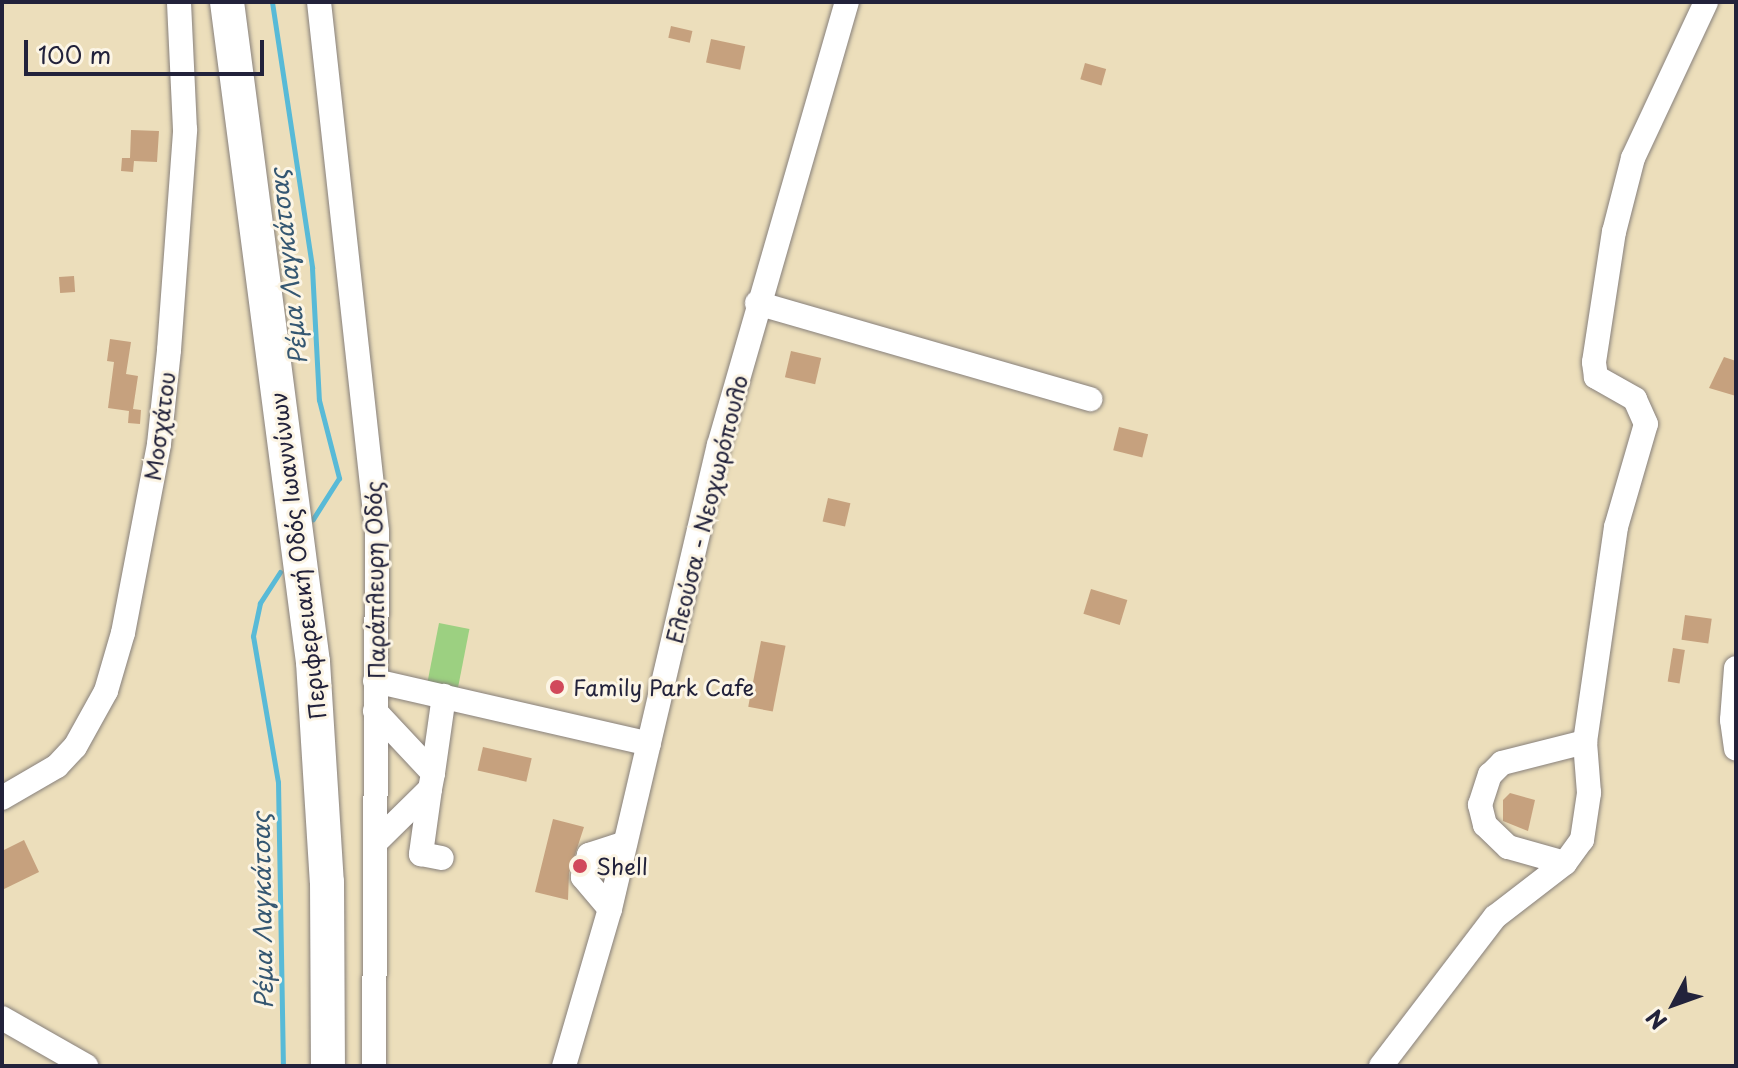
<!DOCTYPE html>
<meta charset="utf-8">
<style>
body{margin:0}
#map{position:relative;width:1738px;height:1068px;overflow:hidden;background:#ecdebb;font-family:"Playpen Sans",sans-serif}
div>[style]{position:absolute}
.green>*{inset:0;background:#9cd081;transform-origin:0 0}
.stream>*{height:5px;margin:-2.5px;padding:0 2.5px;transform-origin:2.5px;border-radius:2.5px;background:#58bad7}
.building>*{inset:0;background:#c6a17e;transform-origin:0 0}
.roads{filter:drop-shadow(0 0 2px #87807b) drop-shadow(0 0 2px #87807b)}
.minor>*{height:24px;margin:-12px;padding:0 12px;transform-origin:12px;border-radius:12px;background:#fff}
.highway>*{height:34px;margin:-17px;padding:0 17px;transform-origin:17px;border-radius:17px;background:#fff}
.dots>*{width:22px;height:22px;translate:-50% -50%;box-sizing:border-box;border:4px solid #fcf5e5;border-radius:50%}
span{translate:-50% -50%;white-space:nowrap;text-align:center;line-height:1.15;-webkit-text-stroke:6px #fcf5e5;paint-order:stroke}
.street-label{font-size:22px;color:#22223b}
.poi-label{font-size:22px;color:#22223b}
.left{translate:0 -50%;text-align:left}
.water-label{font-size:24px;color:#355772;font-style:italic}
.frame{position:absolute;inset:0;border:4px solid #22223b;pointer-events:none}
.north{position:absolute;left:1634px;top:964px;width:80px;height:80px;-webkit-text-stroke:6px #fcf5e5;paint-order:stroke;rotate:229deg;font-size:22px;font-weight:700;line-height:32px;text-align:center;color:#22223b}
.north::after{content:'';display:block;margin:auto;width:28px;height:36px;background:#22223b;clip-path:polygon(50% 0,100% 100%,50% 72%,0 100%)}
.scale{position:absolute;left:24px;top:40px;width:240px;height:36px;box-sizing:border-box;border:4px solid #22223b;border-top:0;padding-left:10px;font-size:24px;line-height:28px;white-space:nowrap;color:#22223b;-webkit-text-stroke:6px #fcf5e5;paint-order:stroke}
</style>
<div id="map">
<div class="green">
<i style="left:439px;top:623px;width:31px;height:63px;rotate:11deg"></i>
</div>
<div class="stream">
<i style="left:272px;top:2px;width:269px;rotate:81.4deg"></i>
<i style="left:312px;top:268px;width:132px;rotate:87deg"></i>
<i style="left:319px;top:400px;width:81px;rotate:75.6deg"></i>
<i style="left:339px;top:478px;width:49px;rotate:122.4deg"></i>
<i style="left:280px;top:572px;width:37px;rotate:123deg"></i>
<i style="left:260px;top:603px;width:34px;rotate:102deg"></i>
<i style="left:253px;top:636px;width:148px;rotate:80.3deg"></i>
<i style="left:278px;top:782px;width:284px;rotate:89deg"></i>
</div>
<div class="building">
<i style="left:671px;top:26px;width:22px;height:12px;rotate:13deg"></i>
<i style="left:711px;top:39px;width:35px;height:24px;rotate:12deg"></i>
<i style="left:1085px;top:63px;width:22px;height:17px;rotate:16deg"></i>
<i style="clip-path:polygon(131px 130px,159px 131px,157px 162px,134px 161px,133px 172px,121px 171px,122px 158px,130px 158px)"></i>
<i style="left:74px;top:276px;width:16px;height:15px;rotate:86deg"></i>
<i style="clip-path:polygon(110px 339px,131px 342px,126px 374px,138px 376px,133px 409px,141px 410px,140px 424px,128px 423px,129px 411px,108px 408px,114px 362px,107px 361px)"></i>
<i style="left:791px;top:351px;width:31px;height:27px;rotate:13deg"></i>
<i style="clip-path:polygon(1724px 357px,1736px 361px,1736px 396px,1709px 388px)"></i>
<i style="left:1119px;top:427px;width:30px;height:24px;rotate:14deg"></i>
<i style="left:828px;top:498px;width:23px;height:24px;rotate:13deg"></i>
<i style="left:1091px;top:589px;width:38px;height:26px;rotate:17deg"></i>
<i style="left:1685px;top:615px;width:27px;height:25px;rotate:8deg"></i>
<i style="left:761px;top:641px;width:25px;height:67px;rotate:11deg"></i>
<i style="left:1673px;top:648px;width:12px;height:34px;rotate:9deg"></i>
<i style="left:483px;top:747px;width:50px;height:24px;rotate:13deg"></i>
<i style="clip-path:polygon(1510px 793px,1535px 800px,1528px 831px,1503px 821px,1503px 800px)"></i>
<i style="clip-path:polygon(553px 819px,584px 827px,569px 873px,568px 900px,535px 892px)"></i>
<i style="clip-path:polygon(24px 840px,39px 872px,2px 890px,2px 851px)"></i>
</div>
<div class="roads">
<div class="minor">
<i style="left:319px;top:2px;width:532px;rotate:83.74deg"></i>
<i style="left:377px;top:531px;width:535px;rotate:90.32deg"></i>
<i style="left:757px;top:303px;width:347px;rotate:16.1deg"></i>
<i style="left:1736px;top:668px;width:52px;rotate:94.4deg"></i>
<i style="left:1732px;top:720px;width:29px;rotate:82deg"></i>
<i style="left:375px;top:681px;width:281px;rotate:12.9deg"></i>
<i style="left:433px;top:773px;width:78px;rotate:-81.9deg"></i>
<i style="left:430px;top:789px;width:66px;rotate:97.9deg"></i>
<i style="left:421px;top:854px;width:21px;rotate:11deg"></i>
<i style="left:2px;top:798px;width:64px;rotate:-30.2deg"></i>
<i style="left:57px;top:766px;width:26px;rotate:-47deg"></i>
<i style="left:75px;top:747px;width:64px;rotate:-61deg"></i>
<i style="left:106px;top:691px;width:60px;rotate:-73.7deg"></i>
<i style="left:123px;top:633px;width:192px;rotate:-79.2deg"></i>
<i style="left:159px;top:444px;width:95px;rotate:-83.9deg"></i>
<i style="left:169px;top:350px;width:221px;rotate:-85.8deg"></i>
<i style="left:185px;top:130px;width:128px;rotate:-92.7deg"></i>
<i style="left:375px;top:843px;width:77px;rotate:-44.5deg"></i>
<i style="left:430px;top:789px;width:16px;rotate:-79deg"></i>
<i style="left:433px;top:773px;width:85px;rotate:-133.1deg"></i>
<i style="left:1565px;top:863px;width:59px;rotate:-164.3deg"></i>
<i style="left:1508px;top:847px;width:32px;rotate:-136deg"></i>
<i style="left:1485px;top:825px;width:21px;rotate:-104deg"></i>
<i style="left:1480px;top:805px;width:32px;rotate:-72deg"></i>
<i style="left:1490px;top:775px;width:17px;rotate:-45deg"></i>
<i style="left:1502px;top:763px;width:86px;rotate:-14.2deg"></i>
<i style="left:610px;top:909px;width:42px;rotate:-130.2deg"></i>
<i style="left:583px;top:877px;width:23px;rotate:-75deg"></i>
<i style="left:589px;top:855px;width:38px;rotate:-18deg"></i>
<i style="left:2px;top:1018px;width:97px;rotate:29.7deg"></i>
<i style="left:564px;top:1066px;width:164px;rotate:-73.7deg"></i>
<i style="left:610px;top:909px;width:477px;rotate:-76.8deg"></i>
<i style="left:719px;top:445px;width:461px;rotate:-73.9deg"></i>
<i style="left:1381px;top:1066px;width:188px;rotate:-52.6deg"></i>
<i style="left:1495px;top:917px;width:88px;rotate:-37.6deg"></i>
<i style="left:1565px;top:863px;width:29px;rotate:-54deg"></i>
<i style="left:1582px;top:840px;width:48px;rotate:-81.5deg"></i>
<i style="left:1589px;top:793px;width:51px;rotate:-94.5deg"></i>
<i style="left:1585px;top:742px;width:217px;rotate:-81.8deg"></i>
<i style="left:1616px;top:527px;width:107px;rotate:-73.8deg"></i>
<i style="left:1646px;top:424px;width:27px;rotate:-114deg"></i>
<i style="left:1635px;top:399px;width:45px;rotate:-150.6deg"></i>
<i style="left:1596px;top:377px;width:15px;rotate:-98deg"></i>
<i style="left:1594px;top:362px;width:132px;rotate:-81.3deg"></i>
<i style="left:1614px;top:232px;width:76px;rotate:-75.6deg"></i>
<i style="left:1633px;top:158px;width:172px;rotate:-64.9deg"></i>
</div>
<div class="highway">
<i style="left:227px;top:2px;width:666px;rotate:82.58deg"></i>
<i style="left:313px;top:662px;width:220px;rotate:86.4deg"></i>
<i style="left:327px;top:882px;width:184px;rotate:89.7deg"></i>
</div>
</div>
<div class="dots">
<i style="left:557px;top:687px;background:#d1495b"></i>
<i style="left:580px;top:866px;background:#d1495b"></i>
</div>
<div class="street-label">
<span style="left:159px;top:426px;rotate:-82deg">Μοσχάτου</span>
<span style="left:706px;top:509px;rotate:-76deg">Ελεούσα - Νεοχωρόπουλο</span>
<span style="left:297px;top:556px;rotate:-97deg">Περιφερειακή Οδός Ιωαννίνων</span>
<span style="left:374px;top:580px;rotate:-91deg">Παράπλευρη Οδός</span>
</div>
<div class="poi-label">
<span class="left" style="left:573px;top:687px">Family Park Cafe</span>
<span class="left" style="left:596px;top:866px">Shell</span>
</div>
<div class="water-label">
<span style="left:288px;top:267px;rotate:-96deg">Ρέμα Λαγκάτσας</span>
<span style="left:262px;top:911px;rotate:-91deg">Ρέμα Λαγκάτσας</span>
</div>
<div class="frame"></div>
<div class="north">N</div>
<div class="scale">100 m</div>
</div>
